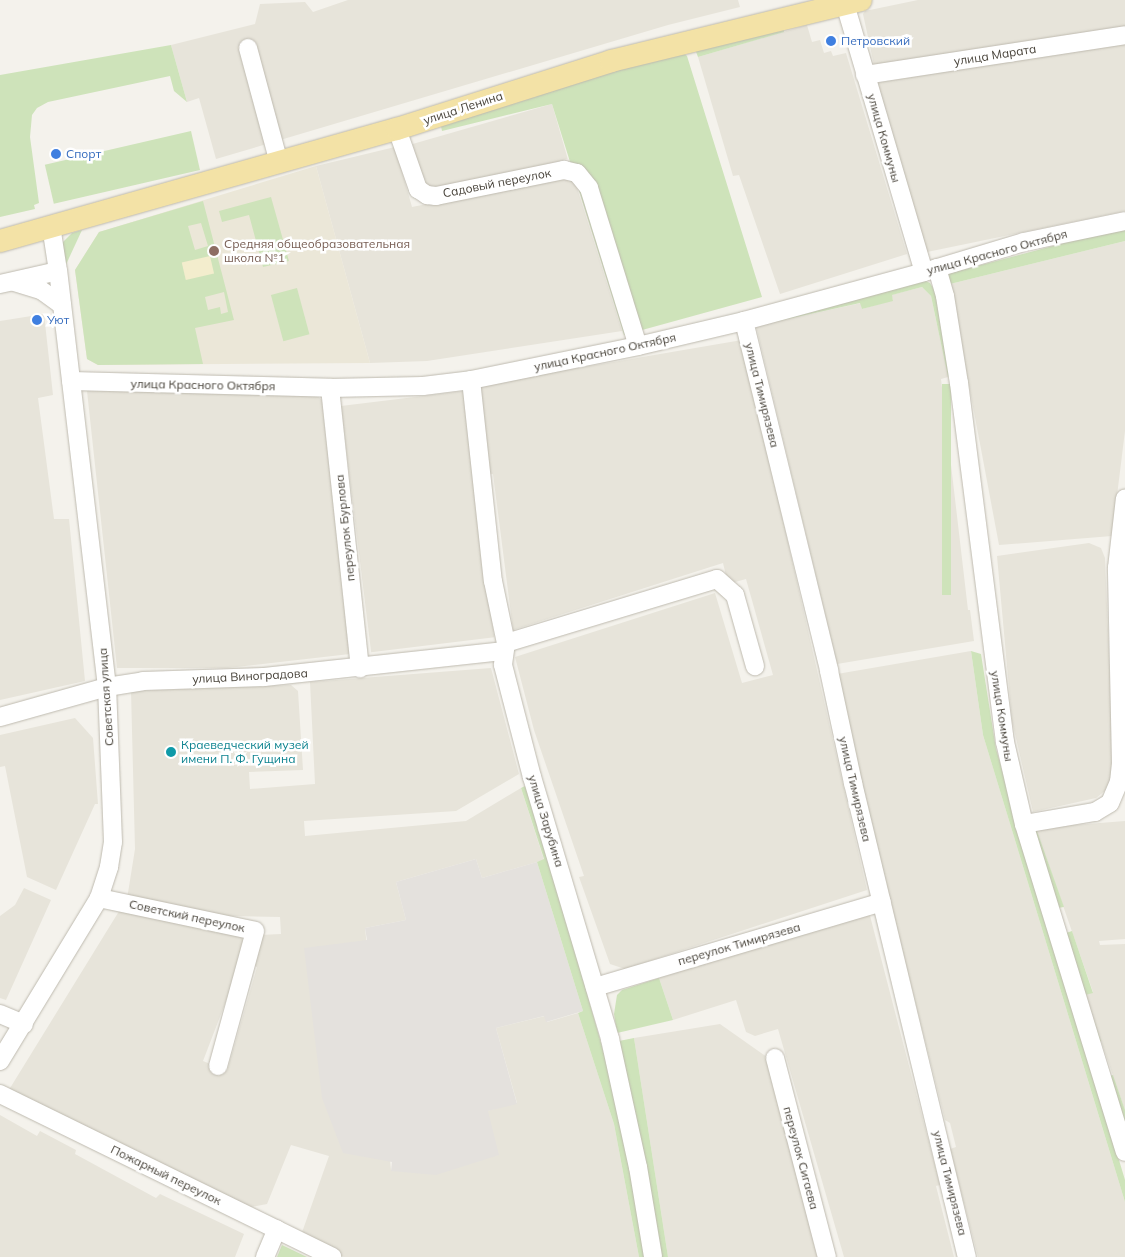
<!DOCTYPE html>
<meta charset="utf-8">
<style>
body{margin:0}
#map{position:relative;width:1125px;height:1257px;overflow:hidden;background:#f4f2ec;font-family:Mulish,sans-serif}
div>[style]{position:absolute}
.residential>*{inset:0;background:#e7e4da;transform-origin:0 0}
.industrial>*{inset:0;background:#e4e1dd}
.education>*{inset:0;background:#ebe7d8}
.green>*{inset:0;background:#cee3ba;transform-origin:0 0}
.sand>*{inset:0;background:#f3edcd;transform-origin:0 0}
.roads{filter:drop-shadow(0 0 1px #bebaaf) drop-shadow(0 0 1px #bebaaf)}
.minor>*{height:18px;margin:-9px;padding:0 9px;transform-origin:9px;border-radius:9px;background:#fff}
.major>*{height:22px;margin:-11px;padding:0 11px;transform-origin:11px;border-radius:11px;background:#f3e2a6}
.dots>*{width:14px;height:14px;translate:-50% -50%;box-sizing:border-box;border:2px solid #fff;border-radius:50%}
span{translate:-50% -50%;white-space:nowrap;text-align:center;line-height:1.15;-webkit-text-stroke:5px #fff;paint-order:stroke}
.shop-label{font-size:12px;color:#366cbe}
.left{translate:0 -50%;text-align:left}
.street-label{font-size:12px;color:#48433a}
.education-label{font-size:12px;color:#785e54}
.culture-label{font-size:12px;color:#0d838f}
</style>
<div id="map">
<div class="residential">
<i style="clip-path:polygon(348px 0,738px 0,740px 7px,668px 25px,216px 159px,199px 98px,187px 102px,171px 45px,255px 24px,260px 4px,305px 2px,313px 12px)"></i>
<i style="clip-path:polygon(918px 0,1125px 0,1125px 28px,874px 65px,863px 14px,865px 11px)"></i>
<i style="clip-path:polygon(807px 25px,812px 42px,820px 40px,824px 53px,831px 51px,833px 56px,846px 53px,907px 254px,780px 294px,739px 175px,733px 176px,698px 57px)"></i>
<i style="clip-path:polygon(1125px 42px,1125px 211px,927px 252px,876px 83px)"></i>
<i style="left:552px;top:104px;width:57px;height:145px;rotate:74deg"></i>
<i style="clip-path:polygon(395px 147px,412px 207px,573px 175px,622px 331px,427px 361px,370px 363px,316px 166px)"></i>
<i style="clip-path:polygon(1125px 241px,1125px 431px,1112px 536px,999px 545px,950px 284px)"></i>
<i style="clip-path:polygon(922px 287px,931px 296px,948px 377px,941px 379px,968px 610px,970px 610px,974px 641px,837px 664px,756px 326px,861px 303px,862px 309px,893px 300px,891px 295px)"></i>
<i style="clip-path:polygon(44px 314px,53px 395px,38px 398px,54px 519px,69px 519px,85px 681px,0 700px,0 321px)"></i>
<i style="clip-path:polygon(742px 340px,867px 890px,625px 969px,610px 964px,579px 877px,584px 876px,534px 730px,515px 657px,715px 593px,742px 683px,773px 675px,746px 579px,728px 584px,723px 563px,513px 630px,493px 474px,489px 474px,479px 385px)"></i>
<i style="clip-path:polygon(87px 391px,313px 393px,322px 400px,350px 654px,227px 668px,117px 668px)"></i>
<i style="left:464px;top:391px;width:248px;height:124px;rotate:83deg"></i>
<i style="clip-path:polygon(1089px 543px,1101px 548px,1105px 558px,1113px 747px,1111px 786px,1096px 798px,1033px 812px,1012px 721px,997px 556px)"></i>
<i style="clip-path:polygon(971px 651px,983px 735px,1125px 1202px,1125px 1257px,978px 1257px,950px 1149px,956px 1147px,950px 1123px,945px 1120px,868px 814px,837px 674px)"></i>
<i style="clip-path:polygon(491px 668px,519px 774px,456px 811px,304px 821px,305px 836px,466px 821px,521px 788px,544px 860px,482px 878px,476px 859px,396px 882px,406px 920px,365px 928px,391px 1170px,498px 1155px,487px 1111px,517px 1103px,496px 1028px,545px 1016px,547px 1022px,578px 1013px,614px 1124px,639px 1257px,344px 1257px,300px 1238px,329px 1156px,291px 1145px,267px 1204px,251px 1207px,7px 1093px,121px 908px,233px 932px,242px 938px,245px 947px,241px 962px,203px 1061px,227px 1071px,257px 967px,254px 966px,260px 935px,281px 934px,280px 917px,229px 916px,127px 899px,135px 849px,131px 691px,291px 685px,298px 691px,303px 770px,249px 772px,250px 789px,315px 784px,310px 682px)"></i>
<i style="clip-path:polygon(75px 718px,93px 738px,98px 804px,95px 804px,56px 890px,27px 877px,5px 766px,0 767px,0 735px)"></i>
<i style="clip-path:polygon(1125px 821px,1125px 939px,1099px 941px,1100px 945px,1125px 944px,1125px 1110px,1085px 995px,1093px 992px,1036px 828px)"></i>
<i style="clip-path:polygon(24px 888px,51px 900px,6px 1000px,0 998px,0 916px,15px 905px)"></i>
<i style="clip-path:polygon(869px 912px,940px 1185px,936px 1186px,954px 1257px,844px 1257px,778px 1029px,755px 1036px,746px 1032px,736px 1000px,673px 1020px,659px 978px)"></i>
<i style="clip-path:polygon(720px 1024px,767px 1057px,821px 1257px,668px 1257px,634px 1038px)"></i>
<i style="clip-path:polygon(0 1115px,37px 1136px,40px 1131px,76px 1150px,75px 1154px,156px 1198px,160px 1194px,244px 1234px,235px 1257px,0 1257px)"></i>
</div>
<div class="industrial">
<i style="clip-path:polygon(476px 859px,482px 878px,537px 862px,583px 1011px,546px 1022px,544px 1016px,496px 1028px,517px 1104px,488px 1111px,499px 1155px,436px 1175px,391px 1171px,392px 1162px,343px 1153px,322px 1098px,304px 948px,367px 940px,365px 928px,406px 920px,396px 882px)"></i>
</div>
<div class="education">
<i style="clip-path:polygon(316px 166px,370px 363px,98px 365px,87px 359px,75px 270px,99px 232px)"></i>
</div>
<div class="green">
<i style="clip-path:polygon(783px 27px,784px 32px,698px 57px,695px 49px)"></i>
<i style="clip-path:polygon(171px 45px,187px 102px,174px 91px,170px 76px,48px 102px,37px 108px,32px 115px,30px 137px,39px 203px,34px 205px,35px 209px,0 217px,0 75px)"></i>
<i style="clip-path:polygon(677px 52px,684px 53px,687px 56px,762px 297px,624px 335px,552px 104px,442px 131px,440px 122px)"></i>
<i style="left:191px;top:131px;width:40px;height:150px;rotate:77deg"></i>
<i style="clip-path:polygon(271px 197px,289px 261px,263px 267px,249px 215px,222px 222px,219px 211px)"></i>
<i style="clip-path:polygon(evenodd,203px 201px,234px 320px,195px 328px,203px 364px,98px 365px,87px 359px,75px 270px,99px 232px,203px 201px,201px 223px,208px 246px,195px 250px,188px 226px,201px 223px,203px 201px,224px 292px,228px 312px,221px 314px,220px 307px,208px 310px,205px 297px,224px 292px)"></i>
<i style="clip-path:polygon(1125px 227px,1125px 241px,950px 284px,947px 274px)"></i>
<i style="clip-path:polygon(82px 230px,63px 271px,63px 242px,72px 233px)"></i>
<i style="clip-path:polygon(924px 280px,930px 283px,935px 291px,950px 375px,948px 377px,931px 296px,922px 287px,892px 295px,893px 301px,862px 309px,860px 303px,756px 326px)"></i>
<i style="left:297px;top:288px;width:48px;height:27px;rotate:75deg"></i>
<i style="left:942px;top:384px;width:9px;height:211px"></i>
<i style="clip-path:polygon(971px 651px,981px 654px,996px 749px,1125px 1180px,1125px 1202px,983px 735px)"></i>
<i style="clip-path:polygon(525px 786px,530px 791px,623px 1121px,646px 1257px,639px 1257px,614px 1124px,578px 1013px,583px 1011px,537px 862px,544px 859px,521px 788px)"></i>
<i style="clip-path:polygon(1034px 828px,1036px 828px,1064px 907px,1057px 908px)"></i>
<i style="clip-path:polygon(1072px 931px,1093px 993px,1085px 995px,1101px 1041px,1097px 1043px,1063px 934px)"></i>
<i style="clip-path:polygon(659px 978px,673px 1020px,617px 1033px,614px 1014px,617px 995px,622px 990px)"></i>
<i style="clip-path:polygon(634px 1038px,668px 1257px,658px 1257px,619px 1041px)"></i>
<i style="clip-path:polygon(1113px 1075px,1125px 1110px,1125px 1137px,1106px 1077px)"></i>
<i style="clip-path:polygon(282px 1245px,307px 1257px,277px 1257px)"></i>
</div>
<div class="sand">
<i style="left:210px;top:256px;width:18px;height:29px;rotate:77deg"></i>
</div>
<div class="roads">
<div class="minor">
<i style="left:845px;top:4px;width:279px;rotate:73.6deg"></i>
<i style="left:248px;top:48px;width:119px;rotate:74.9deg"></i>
<i style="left:865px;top:75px;width:263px;rotate:-8.7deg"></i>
<i style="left:397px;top:129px;width:64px;rotate:70.7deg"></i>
<i style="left:418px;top:189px;width:11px;rotate:34deg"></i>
<i style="left:427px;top:195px;width:9px;rotate:6deg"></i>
<i style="left:436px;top:196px;width:131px;rotate:-11.5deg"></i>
<i style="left:564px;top:170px;width:13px;rotate:13deg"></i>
<i style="left:577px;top:173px;width:19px;rotate:51deg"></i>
<i style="left:589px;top:188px;width:165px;rotate:72.8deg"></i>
<i style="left:937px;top:268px;width:29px;rotate:74deg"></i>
<i style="left:945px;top:296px;width:88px;rotate:80.9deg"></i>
<i style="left:959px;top:383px;width:362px;rotate:82.7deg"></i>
<i style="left:1005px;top:742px;width:84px;rotate:77deg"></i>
<i style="left:1024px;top:824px;width:343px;rotate:72.9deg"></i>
<i style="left:14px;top:282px;width:28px;rotate:17deg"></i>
<i style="left:41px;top:290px;width:26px;rotate:36deg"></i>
<i style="left:0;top:284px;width:59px;rotate:-12.6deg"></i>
<i style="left:744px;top:321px;width:360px;rotate:76.3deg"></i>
<i style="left:829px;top:671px;width:115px;rotate:77.9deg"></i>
<i style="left:853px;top:783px;width:488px;rotate:76.5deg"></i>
<i style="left:471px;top:380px;width:202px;rotate:83.8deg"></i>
<i style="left:493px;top:581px;width:63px;rotate:78.2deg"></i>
<i style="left:506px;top:643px;width:22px;rotate:98deg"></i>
<i style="left:503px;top:665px;width:116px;rotate:75.5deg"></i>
<i style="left:532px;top:777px;width:273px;rotate:73.4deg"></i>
<i style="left:610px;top:1039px;width:131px;rotate:77.7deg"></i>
<i style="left:638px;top:1167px;width:91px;rotate:80.5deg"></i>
<i style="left:71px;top:381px;width:259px;rotate:1.5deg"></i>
<i style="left:330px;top:388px;width:93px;rotate:-1.2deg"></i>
<i style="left:423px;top:386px;width:48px;rotate:-7.1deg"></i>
<i style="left:471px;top:380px;width:170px;rotate:-11.5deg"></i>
<i style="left:638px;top:346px;width:109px;rotate:-13.3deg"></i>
<i style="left:744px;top:321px;width:187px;rotate:-15.2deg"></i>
<i style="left:924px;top:272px;width:104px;rotate:-16.7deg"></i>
<i style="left:1024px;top:242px;width:103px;rotate:-11.7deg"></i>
<i style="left:330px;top:388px;width:282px;rotate:83.9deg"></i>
<i style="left:506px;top:643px;width:220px;rotate:-16.9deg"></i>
<i style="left:717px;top:579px;width:24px;rotate:42deg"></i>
<i style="left:735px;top:595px;width:74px;rotate:74.3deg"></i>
<i style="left:0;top:717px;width:111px;rotate:-15.7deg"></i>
<i style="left:107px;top:687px;width:36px;rotate:-9deg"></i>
<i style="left:143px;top:681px;width:121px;rotate:-1.9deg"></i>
<i style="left:264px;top:677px;width:240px;rotate:-6.2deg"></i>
<i style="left:1024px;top:824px;width:72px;rotate:-9.6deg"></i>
<i style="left:1095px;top:812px;width:17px;rotate:-31deg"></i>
<i style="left:1110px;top:803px;width:23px;rotate:-67deg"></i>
<i style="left:1119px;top:782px;width:18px;rotate:-84deg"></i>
<i style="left:1121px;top:764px;width:196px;rotate:-91.2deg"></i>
<i style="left:1117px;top:568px;width:70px;rotate:-83.5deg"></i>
<i style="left:99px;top:898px;width:159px;rotate:11.9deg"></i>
<i style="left:255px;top:931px;width:140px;rotate:105.3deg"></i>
<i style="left:595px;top:987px;width:299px;rotate:-16.5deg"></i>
<i style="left:0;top:1014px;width:26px;rotate:23deg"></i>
<i style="left:775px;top:1058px;width:206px;rotate:75.4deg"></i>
<i style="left:0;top:1061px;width:191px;rotate:-58.7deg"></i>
<i style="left:99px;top:898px;width:33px;rotate:-72deg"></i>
<i style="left:109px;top:867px;width:25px;rotate:-81deg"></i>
<i style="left:113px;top:842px;width:155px;rotate:-92.2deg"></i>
<i style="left:107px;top:687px;width:419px;rotate:-96.7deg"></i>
<i style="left:58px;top:271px;width:46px;rotate:-98.8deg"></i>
<i style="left:0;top:1094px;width:370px;rotate:26.1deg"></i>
<i style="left:265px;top:1257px;width:30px;rotate:-67deg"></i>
</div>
<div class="major">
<i style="left:0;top:241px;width:412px;rotate:-15.8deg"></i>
<i style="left:397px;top:129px;width:225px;rotate:-17.6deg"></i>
<i style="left:611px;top:61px;width:257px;rotate:-13.7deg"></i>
</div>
</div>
<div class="dots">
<i style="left:831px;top:41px;background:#3f7fe0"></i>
<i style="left:56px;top:154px;background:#3f7fe0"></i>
<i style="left:214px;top:251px;background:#8d6e63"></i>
<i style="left:37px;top:320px;background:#3f7fe0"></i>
<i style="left:171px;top:752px;background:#0f9aa8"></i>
</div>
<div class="shop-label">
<span class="left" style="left:841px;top:41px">Петровский</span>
<span class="left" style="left:66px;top:154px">Спорт</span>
<span class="left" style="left:47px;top:320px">Уют</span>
</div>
<div class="street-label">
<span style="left:995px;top:55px;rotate:-9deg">улица Марата</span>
<span style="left:463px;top:108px;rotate:-18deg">улица Ленина</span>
<span style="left:884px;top:138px;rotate:74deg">улица Коммуны</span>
<span style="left:497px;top:183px;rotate:-11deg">Садовый переулок</span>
<span style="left:997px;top:252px;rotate:-15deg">улица Красного Октября</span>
<span style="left:605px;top:352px;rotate:-12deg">улица Красного Октября</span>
<span style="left:203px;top:385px;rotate:1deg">улица Красного Октября</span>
<span style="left:762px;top:395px;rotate:76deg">улица Тимирязева</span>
<span style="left:345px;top:528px;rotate:-96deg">переулок Бурлова</span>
<span style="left:250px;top:676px;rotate:-3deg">улица Виноградова</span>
<span style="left:106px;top:697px;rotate:-94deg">Советская улица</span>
<span style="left:1002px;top:716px;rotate:81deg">улица Коммуны</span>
<span style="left:855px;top:789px;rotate:77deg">улица Тимирязева</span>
<span style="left:546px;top:821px;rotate:73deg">улица Зарубина</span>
<span style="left:187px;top:916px;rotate:12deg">Советский переулок</span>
<span style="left:739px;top:944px;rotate:-16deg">переулок Тимирязева</span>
<span style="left:801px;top:1158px;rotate:75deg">переулок Сигаева</span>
<span style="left:166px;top:1175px;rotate:26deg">Пожарный переулок</span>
<span style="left:950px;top:1183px;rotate:76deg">улица Тимирязева</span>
</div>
<div class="education-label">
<span class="left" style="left:224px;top:251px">Средняя общеобразовательная<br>школа №1</span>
</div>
<div class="culture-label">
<span class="left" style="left:181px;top:752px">Краеведческий музей<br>имени П. Ф. Гущина</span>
</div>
</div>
